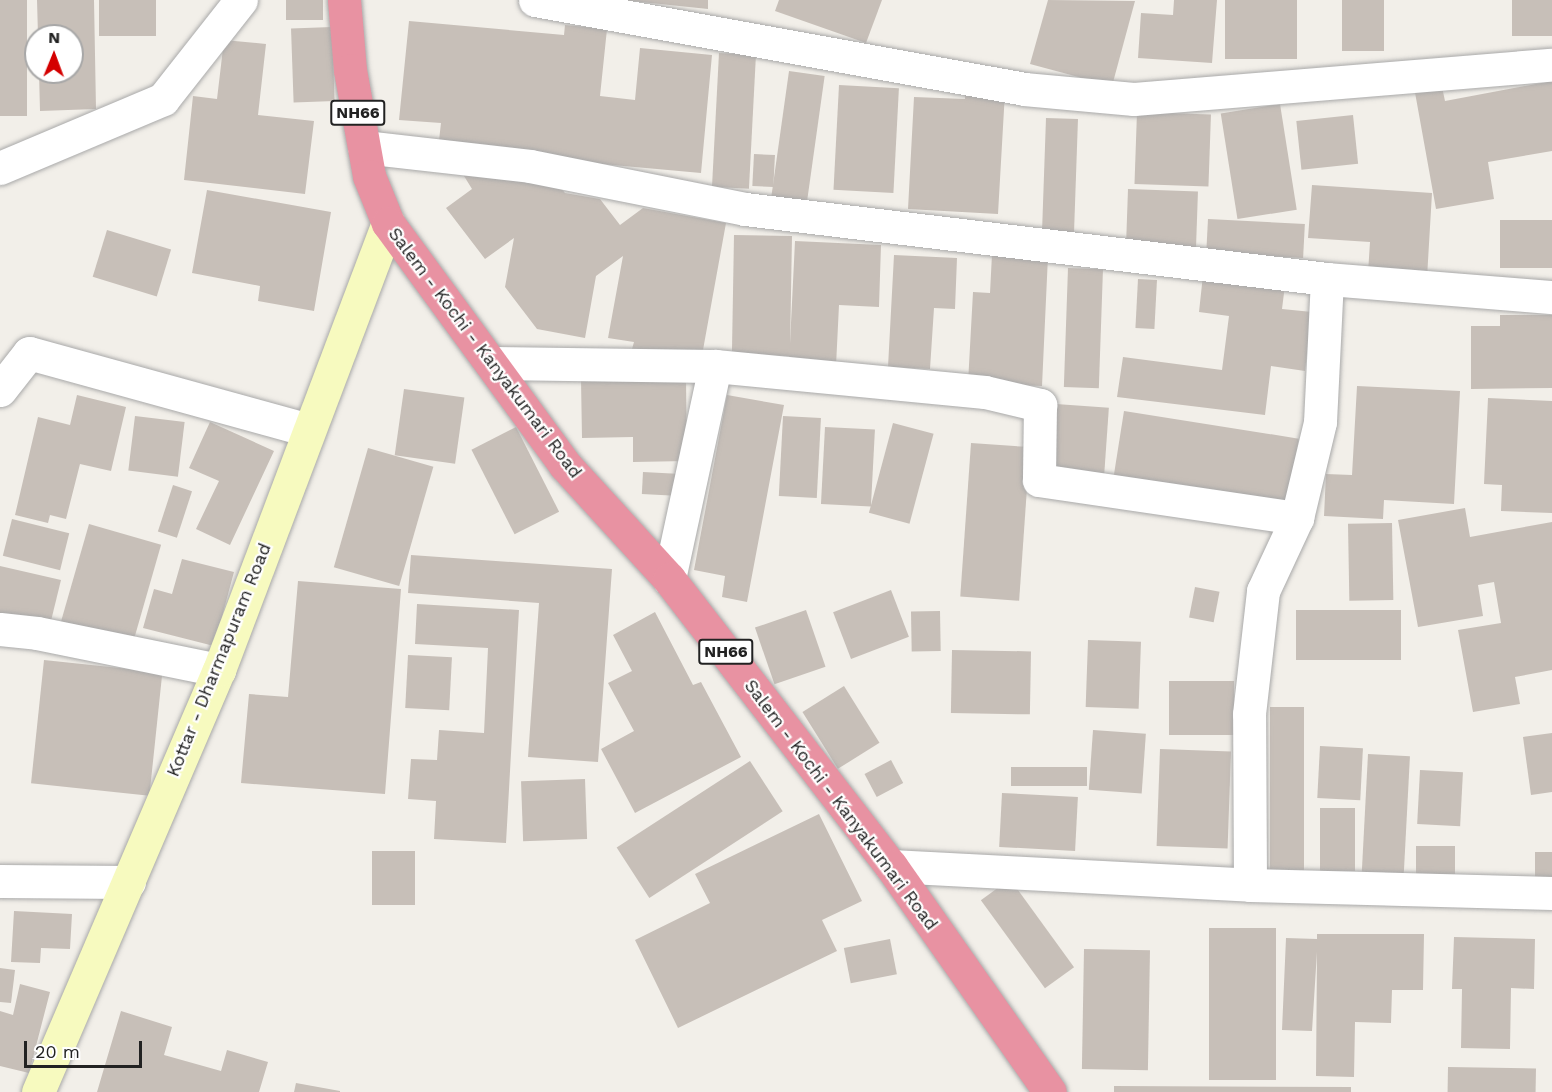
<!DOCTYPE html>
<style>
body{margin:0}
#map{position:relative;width:1552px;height:1092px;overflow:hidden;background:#f2efe9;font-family:"Work Sans",sans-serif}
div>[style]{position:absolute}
.building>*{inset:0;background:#c7bfb8;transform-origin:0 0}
.roads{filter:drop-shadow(0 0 2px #a9a9a9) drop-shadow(0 0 2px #a9a9a9)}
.street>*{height:33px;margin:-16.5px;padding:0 16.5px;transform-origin:16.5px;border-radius:16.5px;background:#fff}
.secondary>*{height:33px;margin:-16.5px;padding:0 16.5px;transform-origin:16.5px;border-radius:16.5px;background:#f7fabf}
.highway>*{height:33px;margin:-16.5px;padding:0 16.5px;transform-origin:16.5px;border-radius:16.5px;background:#e892a2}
span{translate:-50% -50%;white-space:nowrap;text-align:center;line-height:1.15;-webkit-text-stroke:4.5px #fff;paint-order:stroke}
.shield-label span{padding:2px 4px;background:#fff;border:2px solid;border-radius:4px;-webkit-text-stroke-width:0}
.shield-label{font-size:16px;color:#222;font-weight:700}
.street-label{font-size:18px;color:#222}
.north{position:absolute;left:24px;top:24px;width:60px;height:60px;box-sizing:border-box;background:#fff;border:2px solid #a7a7a7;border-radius:50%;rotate:1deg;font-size:16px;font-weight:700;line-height:24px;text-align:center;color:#222}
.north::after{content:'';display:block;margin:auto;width:21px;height:27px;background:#d40000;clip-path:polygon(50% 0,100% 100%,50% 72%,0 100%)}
.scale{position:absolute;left:24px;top:1041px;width:118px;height:27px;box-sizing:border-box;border:3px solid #222;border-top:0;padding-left:8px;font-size:18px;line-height:21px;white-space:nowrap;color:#222;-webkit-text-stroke:4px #fff;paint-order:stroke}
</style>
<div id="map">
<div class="building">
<i style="left:0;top:0;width:27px;height:116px"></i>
<i style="clip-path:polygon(37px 0,94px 0,96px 109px,40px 111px,39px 72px,72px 72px,72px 36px,38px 36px)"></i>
<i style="left:99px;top:0;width:57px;height:36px"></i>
<i style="left:286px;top:0;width:37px;height:20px"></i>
<i style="clip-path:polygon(622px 0,708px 0,708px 9px)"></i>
<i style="clip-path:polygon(779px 0,882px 0,866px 43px,775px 11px)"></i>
<i style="clip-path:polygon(1048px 0,1135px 1px,1112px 86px,1030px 64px)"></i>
<i style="clip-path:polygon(1174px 0,1217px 0,1212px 63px,1138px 58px,1141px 13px,1173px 15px)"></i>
<i style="left:1225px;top:0;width:72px;height:59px"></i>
<i style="left:1342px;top:0;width:42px;height:51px"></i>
<i style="left:1512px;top:0;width:40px;height:36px"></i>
<i style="clip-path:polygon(409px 21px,564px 35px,565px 25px,607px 29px,600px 96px,635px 100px,640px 48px,712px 55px,701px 173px,438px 149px,441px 123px,399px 120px)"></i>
<i style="left:332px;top:27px;width:74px;height:41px;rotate:88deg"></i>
<i style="clip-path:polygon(224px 40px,266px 44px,258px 115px,314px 121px,305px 194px,184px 180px,193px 96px,217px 99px)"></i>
<i style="left:719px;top:53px;width:37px;height:134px;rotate:3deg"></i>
<i style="left:789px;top:71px;width:36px;height:132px;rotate:8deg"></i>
<i style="clip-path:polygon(1552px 81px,1552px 151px,1488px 162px,1494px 199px,1436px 209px,1414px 87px,1441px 82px,1445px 101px)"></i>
<i style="left:839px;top:85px;width:60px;height:105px;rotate:3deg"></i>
<i style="clip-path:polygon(965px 89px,1005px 92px,998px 214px,908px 209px,914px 97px,965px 99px)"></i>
<i style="left:1280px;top:104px;width:107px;height:60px;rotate:81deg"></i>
<i style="left:1137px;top:112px;width:74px;height:72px;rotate:2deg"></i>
<i style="left:1353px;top:115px;width:49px;height:57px;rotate:84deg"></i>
<i style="left:1046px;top:118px;width:32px;height:116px;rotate:2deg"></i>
<i style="left:754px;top:154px;width:21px;height:32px;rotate:3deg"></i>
<i style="clip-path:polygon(456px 163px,555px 181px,565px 193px,600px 199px,620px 225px,643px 208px,726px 223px,701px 361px,632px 349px,634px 342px,608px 338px,623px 256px,596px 276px,585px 338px,537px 329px,505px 287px,514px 238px,485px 259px,446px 208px,472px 189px)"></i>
<i style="clip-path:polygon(1312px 185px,1432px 193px,1427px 278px,1368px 273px,1370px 242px,1308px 238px)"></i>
<i style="left:1128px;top:189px;width:70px;height:64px;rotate:2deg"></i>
<i style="clip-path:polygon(207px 190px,331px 212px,314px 311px,258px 301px,260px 286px,192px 273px)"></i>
<i style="left:1208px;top:219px;width:97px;height:34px;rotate:3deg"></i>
<i style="left:1500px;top:220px;width:52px;height:48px"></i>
<i style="left:107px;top:230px;width:67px;height:49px;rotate:17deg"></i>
<i style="left:734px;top:235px;width:58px;height:120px;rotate:1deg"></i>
<i style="clip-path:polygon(795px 241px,881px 245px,879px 307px,839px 305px,836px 366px,789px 364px)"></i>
<i style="clip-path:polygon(992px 254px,1048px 256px,1042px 386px,968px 383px,973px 292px,990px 293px)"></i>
<i style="clip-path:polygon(894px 255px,957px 258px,955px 309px,934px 308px,930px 369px,888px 367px)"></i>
<i style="left:1068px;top:268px;width:35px;height:119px;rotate:2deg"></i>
<i style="clip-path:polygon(1203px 275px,1285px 285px,1282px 309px,1312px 312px,1305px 371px,1271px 366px,1265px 415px,1117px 397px,1123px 357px,1222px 370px,1229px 316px,1199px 312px)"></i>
<i style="left:1138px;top:279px;width:19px;height:49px;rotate:3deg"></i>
<i style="clip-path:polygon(1500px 315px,1552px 315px,1552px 388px,1471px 389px,1471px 326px,1500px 326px)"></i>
<i style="clip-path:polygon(686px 379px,687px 461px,633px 462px,633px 437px,582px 438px,581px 380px)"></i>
<i style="clip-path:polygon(1357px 386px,1460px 391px,1454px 504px,1384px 500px,1383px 519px,1324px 516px,1326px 474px,1352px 475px)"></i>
<i style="left:404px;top:389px;width:61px;height:67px;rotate:8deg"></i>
<i style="clip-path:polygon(77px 395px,126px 407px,111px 471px,80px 464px,66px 519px,50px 515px,48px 523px,15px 515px,38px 417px,70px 425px)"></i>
<i style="clip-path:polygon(727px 395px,784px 405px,747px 602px,722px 597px,725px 576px,694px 570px)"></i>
<i style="clip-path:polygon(1488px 398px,1552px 401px,1552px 513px,1501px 511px,1502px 485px,1484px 484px)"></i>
<i style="left:1056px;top:404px;width:53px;height:71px;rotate:4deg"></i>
<i style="left:1124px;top:411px;width:177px;height:66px;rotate:9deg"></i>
<i style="left:135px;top:416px;width:50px;height:55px;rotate:7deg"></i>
<i style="left:783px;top:416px;width:38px;height:80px;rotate:3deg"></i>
<i style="clip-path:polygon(210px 422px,274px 451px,230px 545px,196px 529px,219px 481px,189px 468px)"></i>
<i style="left:893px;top:423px;width:42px;height:93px;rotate:15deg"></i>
<i style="left:516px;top:427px;width:95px;height:50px;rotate:63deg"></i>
<i style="left:825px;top:427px;width:50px;height:77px;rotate:3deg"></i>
<i style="left:971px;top:443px;width:59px;height:154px;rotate:4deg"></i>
<i style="left:368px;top:448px;width:68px;height:124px;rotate:16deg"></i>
<i style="left:643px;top:472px;width:38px;height:22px;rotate:3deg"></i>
<i style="left:173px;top:485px;width:20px;height:49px;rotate:18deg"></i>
<i style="clip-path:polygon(1465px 508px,1470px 537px,1552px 522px,1552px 670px,1515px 677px,1520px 704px,1473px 712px,1458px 630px,1501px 623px,1494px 582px,1478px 585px,1483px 616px,1418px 627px,1398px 520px)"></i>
<i style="left:12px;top:519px;width:59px;height:38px;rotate:14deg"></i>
<i style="left:1392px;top:523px;width:77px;height:44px;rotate:89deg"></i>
<i style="left:89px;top:524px;width:75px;height:102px;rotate:16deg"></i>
<i style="clip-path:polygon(411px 555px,612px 569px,598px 762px,528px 757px,539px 603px,408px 593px)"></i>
<i style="clip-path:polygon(182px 559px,234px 572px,214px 646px,143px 628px,154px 589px,172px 594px)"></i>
<i style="clip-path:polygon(0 566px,61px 580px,49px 629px,0 617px)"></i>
<i style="clip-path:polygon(298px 581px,401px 589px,385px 794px,241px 783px,249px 694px,288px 697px)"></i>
<i style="left:1195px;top:587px;width:25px;height:31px;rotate:11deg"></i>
<i style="left:891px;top:590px;width:50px;height:62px;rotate:69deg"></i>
<i style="clip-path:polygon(417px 604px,519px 610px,506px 843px,434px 839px,436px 801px,408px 799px,411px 759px,437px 760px,439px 730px,484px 733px,488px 648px,415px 644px)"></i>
<i style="left:806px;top:610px;width:60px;height:54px;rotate:71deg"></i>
<i style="left:1296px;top:610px;width:105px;height:50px"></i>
<i style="left:940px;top:611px;width:40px;height:29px;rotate:89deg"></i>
<i style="clip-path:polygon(655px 612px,693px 685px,701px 682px,741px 757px,635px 813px,601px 749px,634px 731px,608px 683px,632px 671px,613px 635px)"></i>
<i style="left:1088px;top:640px;width:53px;height:67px;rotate:2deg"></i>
<i style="left:952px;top:650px;width:79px;height:63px;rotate:1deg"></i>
<i style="left:408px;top:655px;width:44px;height:53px;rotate:3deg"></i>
<i style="left:44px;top:660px;width:119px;height:124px;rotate:6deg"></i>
<i style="left:1169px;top:681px;width:65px;height:54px"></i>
<i style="left:844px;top:686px;width:67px;height:49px;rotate:58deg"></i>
<i style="left:1270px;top:707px;width:34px;height:171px"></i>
<i style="left:1093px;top:730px;width:53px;height:60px;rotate:4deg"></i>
<i style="clip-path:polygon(1552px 733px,1552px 792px,1531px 795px,1523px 737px)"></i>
<i style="left:1320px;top:746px;width:43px;height:52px;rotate:3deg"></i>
<i style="left:1160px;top:749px;width:71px;height:97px;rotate:2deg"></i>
<i style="left:1368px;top:754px;width:42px;height:118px;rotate:3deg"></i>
<i style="left:891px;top:760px;width:26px;height:30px;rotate:62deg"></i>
<i style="left:750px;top:761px;width:60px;height:159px;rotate:57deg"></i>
<i style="left:1087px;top:767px;width:19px;height:76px;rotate:90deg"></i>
<i style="left:1420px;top:770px;width:43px;height:54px;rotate:3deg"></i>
<i style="left:585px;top:779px;width:60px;height:64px;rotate:88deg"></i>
<i style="left:1002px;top:793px;width:76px;height:54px;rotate:3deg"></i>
<i style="left:1320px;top:808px;width:35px;height:63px"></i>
<i style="clip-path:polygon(819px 814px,862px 901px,822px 920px,837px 951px,678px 1028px,635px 940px,710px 903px,695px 874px)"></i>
<i style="left:1455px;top:846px;width:28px;height:39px;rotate:90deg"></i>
<i style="left:372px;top:851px;width:43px;height:54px"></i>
<i style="left:1552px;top:852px;width:27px;height:17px;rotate:90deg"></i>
<i style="left:1010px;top:879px;width:109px;height:36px;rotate:54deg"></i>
<i style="clip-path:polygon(14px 911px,72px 914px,70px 949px,41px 948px,40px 963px,11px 962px)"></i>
<i style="left:1209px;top:928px;width:67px;height:152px"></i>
<i style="clip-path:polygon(1317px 934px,1424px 934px,1423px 990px,1392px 990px,1391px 1023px,1355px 1022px,1354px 1077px,1316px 1076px,1317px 952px,1312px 1031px,1282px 1030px,1286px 938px,1317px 939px)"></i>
<i style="clip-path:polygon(1454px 937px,1535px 939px,1534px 989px,1511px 988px,1510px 1049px,1461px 1048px,1462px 989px,1452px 989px)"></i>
<i style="left:890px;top:939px;width:36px;height:47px;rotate:79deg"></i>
<i style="left:1084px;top:949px;width:66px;height:120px;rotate:1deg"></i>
<i style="clip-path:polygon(0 968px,15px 970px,11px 1003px,0 1002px)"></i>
<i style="clip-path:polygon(20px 984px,50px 992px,29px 1073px,0 1066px,0 1011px,13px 1015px)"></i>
<i style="clip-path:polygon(121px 1011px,172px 1027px,164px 1055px,221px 1071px,227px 1050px,268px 1062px,259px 1092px,97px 1092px)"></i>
<i style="left:1448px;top:1067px;width:88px;height:25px;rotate:1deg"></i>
<i style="clip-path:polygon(296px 1083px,340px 1091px,340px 1092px,294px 1092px)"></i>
<i style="clip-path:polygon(1114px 1086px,1351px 1087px,1351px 1092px,1114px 1092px)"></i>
</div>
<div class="roads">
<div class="street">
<i style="left:535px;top:0;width:497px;rotate:10.3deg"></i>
<i style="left:1024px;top:89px;width:110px;rotate:5.2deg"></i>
<i style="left:1134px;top:99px;width:419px;rotate:-4.7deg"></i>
<i style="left:364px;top:147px;width:167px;rotate:6.5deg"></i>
<i style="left:530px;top:166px;width:219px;rotate:11.3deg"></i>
<i style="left:745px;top:209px;width:586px;rotate:6.86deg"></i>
<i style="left:1327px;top:279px;width:226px;rotate:4.6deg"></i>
<i style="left:0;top:168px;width:177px;rotate:-22.9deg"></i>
<i style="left:163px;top:99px;width:126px;rotate:-51.8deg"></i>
<i style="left:493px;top:363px;width:222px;rotate:0.8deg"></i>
<i style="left:0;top:390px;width:47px;rotate:-51.9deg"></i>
<i style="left:29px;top:353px;width:289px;rotate:15.4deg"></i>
<i style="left:669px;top:579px;width:218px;rotate:-77.8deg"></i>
<i style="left:715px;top:366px;width:271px;rotate:5.5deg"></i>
<i style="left:985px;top:392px;width:57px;rotate:13.3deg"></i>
<i style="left:1040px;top:405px;width:75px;rotate:90.8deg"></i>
<i style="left:1039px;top:480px;width:261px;rotate:8.4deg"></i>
<i style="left:0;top:629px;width:37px;rotate:6deg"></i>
<i style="left:37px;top:633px;width:186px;rotate:11.5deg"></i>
<i style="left:891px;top:866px;width:360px;rotate:3deg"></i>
<i style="left:1250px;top:885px;width:302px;rotate:1.5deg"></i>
<i style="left:0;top:881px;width:129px;rotate:0.4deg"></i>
<i style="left:1250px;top:885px;width:171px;rotate:-90.3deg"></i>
<i style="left:1249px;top:714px;width:124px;rotate:-83.5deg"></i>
<i style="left:1263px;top:591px;width:81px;rotate:-65deg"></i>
<i style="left:1297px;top:518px;width:99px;rotate:-76.5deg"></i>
<i style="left:1320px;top:422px;width:143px;rotate:-87.2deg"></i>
</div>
<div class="secondary">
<i style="left:38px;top:1092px;width:459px;rotate:-66.8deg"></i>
<i style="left:219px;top:670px;width:478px;rotate:-69.3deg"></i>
</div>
<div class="highway">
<i style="left:344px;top:0;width:70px;rotate:85.1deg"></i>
<i style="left:350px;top:70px;width:108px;rotate:79.8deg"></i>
<i style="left:369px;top:176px;width:51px;rotate:68deg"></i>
<i style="left:388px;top:223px;width:300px;rotate:53.8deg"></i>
<i style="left:565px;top:465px;width:154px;rotate:47.6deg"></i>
<i style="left:669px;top:579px;width:363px;rotate:52.3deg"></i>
<i style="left:891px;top:866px;width:276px;rotate:54.9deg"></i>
</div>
</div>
<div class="shield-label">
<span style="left:358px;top:113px">NH66</span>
<span style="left:726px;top:652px">NH66</span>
</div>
<div class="street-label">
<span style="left:485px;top:353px;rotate:53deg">Salem - Kochi - Kanyakumari Road</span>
<span style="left:219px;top:660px;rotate:-68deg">Kottar - Dharmapuram Road</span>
<span style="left:841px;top:805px;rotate:53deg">Salem - Kochi - Kanyakumari Road</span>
</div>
<div class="north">N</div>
<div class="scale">20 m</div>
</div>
